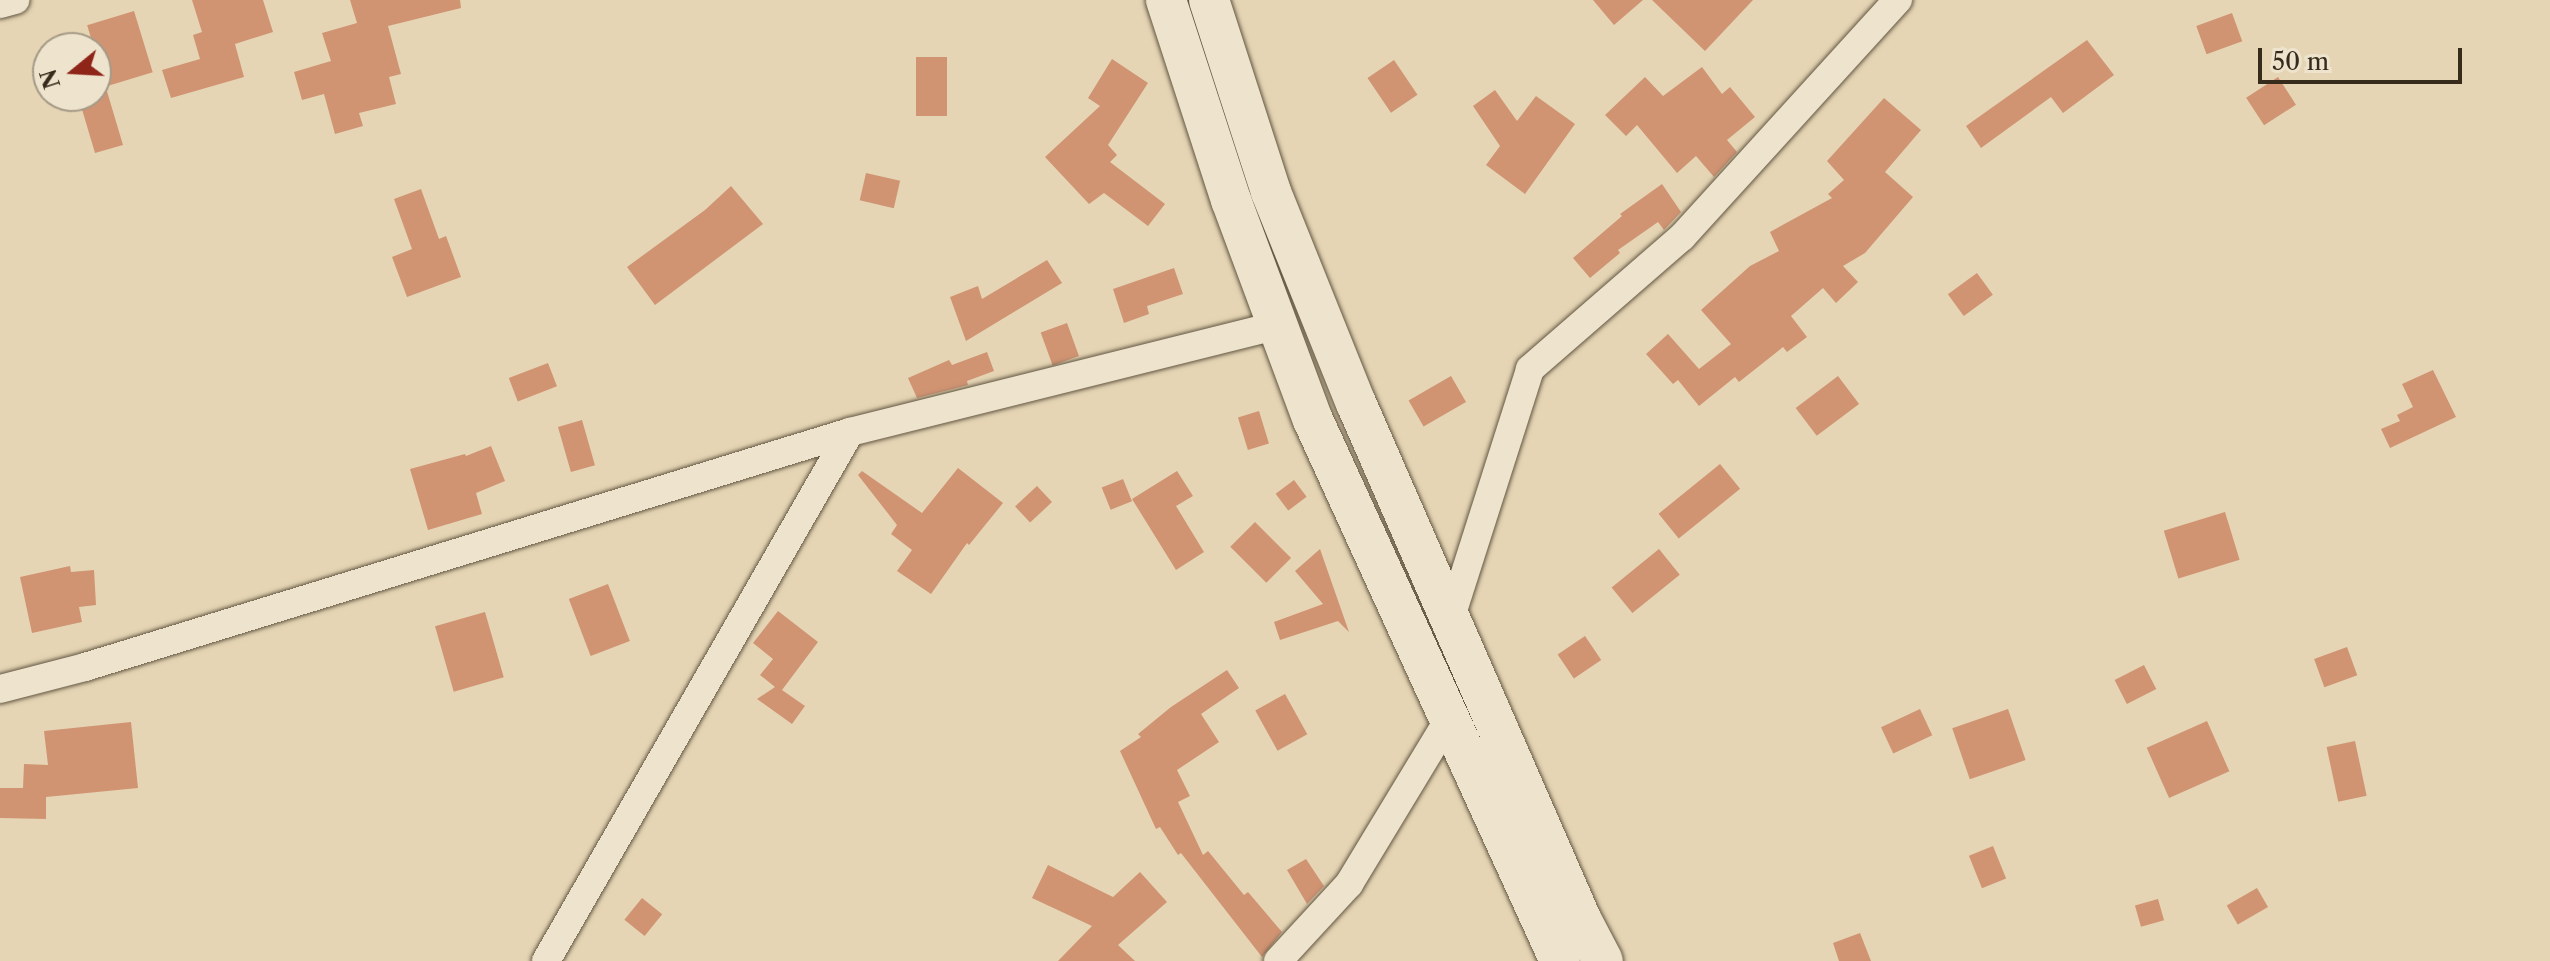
<!DOCTYPE html>
<style>
body{margin:0}
#map{position:relative;width:2550px;height:961px;overflow:hidden;background:#e5d5b4;font-family:"Libre Caslon Text",serif}
div>[style]{position:absolute}
.building>*{inset:0;background:#d09473;transform-origin:0 0}
.roads{filter:drop-shadow(0 0 2px #625642) drop-shadow(0 0 2px #625642)}
.minor>*{height:28px;margin:-14px;padding:0 14px;transform-origin:14px;border-radius:14px;background:#eee4ce}
.secondary>*{height:40px;margin:-20px;padding:0 20px;transform-origin:20px;border-radius:20px;background:#eee4ce}
span{translate:-50% -50%;white-space:nowrap;text-align:center;line-height:1.15;-webkit-text-stroke:6px #eee4ce;paint-order:stroke}
.north{position:absolute;left:32px;top:32px;width:80px;height:80px;box-sizing:border-box;background:#eee4ce;border:2px solid #a59a87;border-radius:50%;rotate:252deg;font-size:22px;font-weight:700;line-height:32px;text-align:center;color:#372b1c}
.north::after{content:'';display:block;margin:auto;width:28px;height:36px;background:#8f2418;clip-path:polygon(50% 0,100% 100%,50% 72%,0 100%)}
.scale{position:absolute;left:2258px;top:48px;width:204px;height:36px;box-sizing:border-box;border:4px solid #372b1c;border-top:0;padding-left:10px;font-size:24px;line-height:28px;white-space:nowrap;color:#372b1c;-webkit-text-stroke:6px #eee4ce;paint-order:stroke}
</style>
<div id="map">
<div class="building">
<i style="clip-path:polygon(192px 0,263px 0,273px 32px,235px 44px,244px 77px,171px 98px,162px 70px,200px 59px,193px 35px,202px 32px)"></i>
<i style="clip-path:polygon(350px 0,460px 0,461px 8px,388px 26px,401px 74px,389px 77px,396px 104px,359px 113px,363px 126px,335px 134px,324px 94px,302px 100px,294px 72px,331px 61px,322px 33px,357px 23px)"></i>
<i style="clip-path:polygon(1593px 0,1643px 0,1614px 25px)"></i>
<i style="clip-path:polygon(1652px 0,1753px 0,1705px 51px)"></i>
<i style="left:134px;top:11px;width:64px;height:49px;rotate:73deg"></i>
<i style="left:2232px;top:13px;width:30px;height:38px;rotate:70deg"></i>
<i style="clip-path:polygon(2087px 40px,2114px 75px,2063px 113px,2051px 97px,1981px 148px,1966px 126px)"></i>
<i style="left:916px;top:57px;width:31px;height:59px"></i>
<i style="clip-path:polygon(1112px 59px,1148px 83px,1108px 145px,1117px 155px,1110px 162px,1165px 204px,1148px 226px,1104px 193px,1089px 204px,1045px 157px,1100px 106px,1088px 98px)"></i>
<i style="left:1394px;top:60px;width:42px;height:32px;rotate:56deg"></i>
<i style="clip-path:polygon(1702px 67px,1722px 94px,1730px 87px,1755px 117px,1727px 140px,1737px 152px,1714px 177px,1696px 156px,1677px 173px,1637px 125px,1626px 136px,1605px 115px,1645px 77px,1663px 96px)"></i>
<i style="left:2278px;top:77px;width:33px;height:38px;rotate:57deg"></i>
<i style="clip-path:polygon(106px 88px,123px 145px,95px 153px,78px 96px,96px 96px,96px 91px)"></i>
<i style="clip-path:polygon(1495px 90px,1517px 121px,1536px 96px,1575px 124px,1525px 194px,1486px 165px,1500px 146px,1473px 106px)"></i>
<i style="clip-path:polygon(1884px 98px,1921px 130px,1885px 172px,1913px 197px,1865px 253px,1843px 266px,1858px 282px,1836px 303px,1823px 288px,1791px 316px,1807px 337px,1787px 352px,1783px 347px,1739px 382px,1735px 377px,1699px 406px,1678px 380px,1673px 384px,1646px 354px,1668px 334px,1699px 369px,1731px 344px,1701px 310px,1750px 266px,1779px 251px,1770px 232px,1832px 198px,1828px 194px,1844px 180px,1827px 161px)"></i>
<i style="left:866px;top:173px;width:35px;height:28px;rotate:13deg"></i>
<i style="clip-path:polygon(1662px 184px,1681px 212px,1664px 230px,1658px 222px,1618px 250px,1620px 253px,1590px 278px,1573px 258px,1622px 216px,1620px 214px)"></i>
<i style="clip-path:polygon(731px 186px,763px 224px,655px 305px,627px 267px,705px 210px)"></i>
<i style="clip-path:polygon(421px 189px,439px 239px,446px 236px,461px 277px,407px 297px,392px 257px,412px 249px,394px 199px)"></i>
<i style="clip-path:polygon(1047px 260px,1062px 283px,966px 341px,950px 297px,978px 286px,982px 299px)"></i>
<i style="clip-path:polygon(1174px 268px,1183px 294px,1147px 306px,1149px 314px,1124px 323px,1113px 289px)"></i>
<i style="left:1977px;top:273px;width:27px;height:36px;rotate:54deg"></i>
<i style="left:1067px;top:323px;width:35px;height:28px;rotate:70deg"></i>
<i style="clip-path:polygon(987px 352px,994px 371px,967px 381px,968px 385px,917px 398px,908px 378px,949px 360px,952px 365px)"></i>
<i style="left:548px;top:363px;width:25px;height:42px;rotate:69deg"></i>
<i style="clip-path:polygon(2433px 370px,2456px 417px,2390px 448px,2381px 429px,2400px 421px,2397px 415px,2413px 407px,2402px 384px)"></i>
<i style="left:1451px;top:376px;width:30px;height:49px;rotate:60deg"></i>
<i style="left:1838px;top:376px;width:35px;height:53px;rotate:53deg"></i>
<i style="left:1259px;top:411px;width:34px;height:22px;rotate:73deg"></i>
<i style="left:582px;top:420px;width:47px;height:25px;rotate:74deg"></i>
<i style="clip-path:polygon(491px 446px,505px 481px,476px 493px,482px 514px,428px 530px,410px 469px,465px 454px,466px 456px)"></i>
<i style="left:1720px;top:464px;width:32px;height:79px;rotate:51deg"></i>
<i style="clip-path:polygon(958px 468px,1003px 503px,969px 545px,967px 543px,931px 594px,897px 571px,912px 550px,891px 534px,897px 525px,858px 475px,862px 471px,922px 513px)"></i>
<i style="clip-path:polygon(1177px 471px,1193px 496px,1176px 506px,1204px 552px,1176px 570px,1132px 499px)"></i>
<i style="left:1123px;top:479px;width:24px;height:23px;rotate:68deg"></i>
<i style="left:1294px;top:480px;width:21px;height:23px;rotate:53deg"></i>
<i style="left:1037px;top:486px;width:22px;height:30px;rotate:47deg"></i>
<i style="left:2225px;top:512px;width:50px;height:64px;rotate:73deg"></i>
<i style="left:1255px;top:522px;width:51px;height:35px;rotate:45deg"></i>
<i style="clip-path:polygon(1320px 549px,1349px 632px,1338px 621px,1280px 640px,1274px 622px,1323px 604px,1295px 571px)"></i>
<i style="left:1659px;top:549px;width:33px;height:61px;rotate:51deg"></i>
<i style="clip-path:polygon(70px 566px,71px 572px,94px 570px,96px 605px,79px 607px,82px 622px,32px 633px,20px 577px)"></i>
<i style="left:608px;top:584px;width:61px;height:42px;rotate:69deg"></i>
<i style="clip-path:polygon(778px 611px,818px 642px,782px 690px,805px 706px,792px 724px,757px 699px,775px 687px,760px 675px,773px 659px,753px 643px)"></i>
<i style="left:485px;top:612px;width:68px;height:52px;rotate:74deg"></i>
<i style="left:1585px;top:636px;width:29px;height:33px;rotate:56deg"></i>
<i style="left:2347px;top:647px;width:30px;height:35px;rotate:70deg"></i>
<i style="left:2144px;top:665px;width:27px;height:33px;rotate:63deg"></i>
<i style="clip-path:polygon(1227px 670px,1239px 688px,1201px 714px,1219px 742px,1177px 770px,1190px 796px,1178px 802px,1203px 855px,1208px 851px,1244px 895px,1248px 892px,1282px 932px,1262px 957px,1181px 853px,1178px 855px,1160px 827px,1156px 829px,1120px 751px,1141px 737px,1138px 734px,1171px 707px)"></i>
<i style="left:1285px;top:694px;width:46px;height:34px;rotate:61deg"></i>
<i style="left:1920px;top:709px;width:29px;height:43px;rotate:65deg"></i>
<i style="left:2008px;top:709px;width:54px;height:59px;rotate:71deg"></i>
<i style="left:2207px;top:721px;width:55px;height:66px;rotate:66deg"></i>
<i style="clip-path:polygon(131px 722px,138px 788px,46px 797px,46px 819px,0 818px,0 788px,23px 788px,24px 764px,48px 765px,44px 731px)"></i>
<i style="left:2355px;top:741px;width:56px;height:29px;rotate:78deg"></i>
<i style="left:1993px;top:846px;width:35px;height:26px;rotate:68deg"></i>
<i style="clip-path:polygon(1306px 859px,1324px 886px,1307px 904px,1287px 870px)"></i>
<i style="clip-path:polygon(1048px 865px,1113px 897px,1140px 872px,1167px 902px,1118px 945px,1135px 961px,1058px 961px,1092px 926px,1032px 898px)"></i>
<i style="left:2257px;top:888px;width:22px;height:35px;rotate:60deg"></i>
<i style="left:642px;top:898px;width:26px;height:28px;rotate:39deg"></i>
<i style="left:2158px;top:899px;width:22px;height:24px;rotate:74deg"></i>
<i style="clip-path:polygon(1860px 933px,1871px 961px,1839px 961px,1833px 943px)"></i>
</div>
<div class="roads">
<div class="minor">
<i style="left:0;top:4px;width:16px;rotate:-15deg"></i>
<i style="left:1451px;top:617px;width:260px;rotate:-72.3deg"></i>
<i style="left:1530px;top:369px;width:201px;rotate:-41deg"></i>
<i style="left:1682px;top:237px;width:321px;rotate:-47.7deg"></i>
<i style="left:0;top:689px;width:88px;rotate:-14.5deg"></i>
<i style="left:85px;top:667px;width:800px;rotate:-17.08deg"></i>
<i style="left:850px;top:432px;width:441px;rotate:-14deg"></i>
<i style="left:546px;top:961px;width:610px;rotate:-60.12deg"></i>
<i style="left:1278px;top:961px;width:105px;rotate:-47.3deg"></i>
<i style="left:1349px;top:884px;width:195px;rotate:-58.8deg"></i>
</div>
<div class="secondary">
<i style="left:1166px;top:0;width:210px;rotate:72deg"></i>
<i style="left:1231px;top:200px;width:235px;rotate:69.6deg"></i>
<i style="left:1313px;top:420px;width:595px;rotate:65.46deg"></i>
<i style="left:1209px;top:0;width:202px;rotate:72.1deg"></i>
<i style="left:1271px;top:192px;width:227px;rotate:68.1deg"></i>
<i style="left:1356px;top:403px;width:563px;rotate:66.44deg"></i>
<i style="left:1581px;top:919px;width:47px;rotate:62.4deg"></i>
</div>
</div>
<div class="north">N</div>
<div class="scale">50 m</div>
</div>
